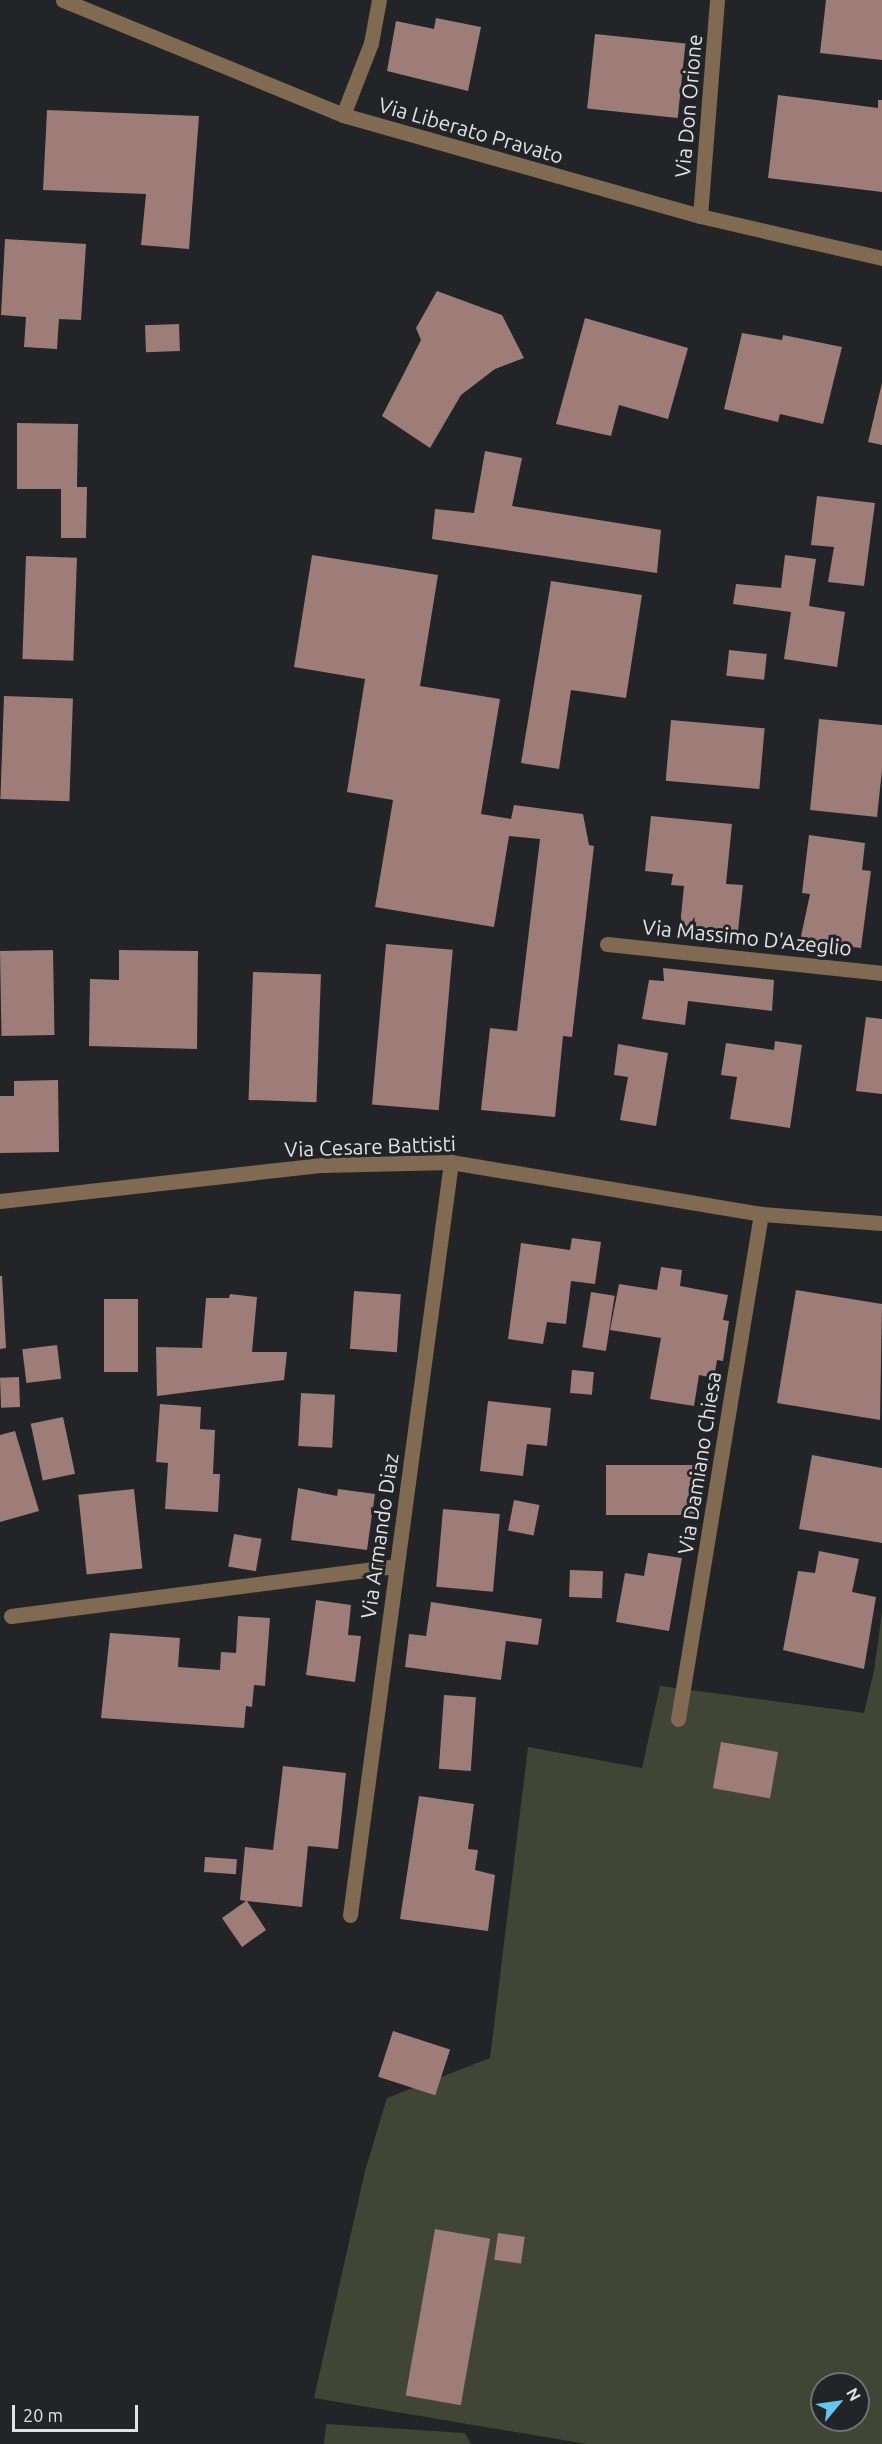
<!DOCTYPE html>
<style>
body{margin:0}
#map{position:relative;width:882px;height:2444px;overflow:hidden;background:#222427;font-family:Ubuntu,sans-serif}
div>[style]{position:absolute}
.green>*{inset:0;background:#414535}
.building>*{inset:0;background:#9e7c78;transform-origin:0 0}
.minor>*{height:15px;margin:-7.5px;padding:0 7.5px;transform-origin:7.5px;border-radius:7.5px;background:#806a51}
span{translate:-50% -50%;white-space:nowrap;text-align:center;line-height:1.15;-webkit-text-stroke:6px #222427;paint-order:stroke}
.street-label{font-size:21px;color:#e1e2e4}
.north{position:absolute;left:810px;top:2372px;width:60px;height:60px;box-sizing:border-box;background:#222427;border:2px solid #6e7073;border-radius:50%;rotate:61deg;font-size:16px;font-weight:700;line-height:24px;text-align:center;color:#e1e2e4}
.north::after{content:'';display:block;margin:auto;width:21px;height:27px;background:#64c5ee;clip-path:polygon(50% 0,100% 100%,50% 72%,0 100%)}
.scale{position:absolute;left:12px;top:2405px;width:126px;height:27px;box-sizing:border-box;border:3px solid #e1e2e4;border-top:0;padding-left:8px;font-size:18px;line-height:21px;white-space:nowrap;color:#e1e2e4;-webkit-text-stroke:4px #222427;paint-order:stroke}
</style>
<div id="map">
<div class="green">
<i style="clip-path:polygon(evenodd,882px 1612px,882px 2444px,586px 2444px,314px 2398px,365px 2171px,387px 2098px,490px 2058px,528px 1747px,642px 1768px,660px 1686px,864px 1713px,874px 1671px,882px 1612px,822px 2384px,858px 2384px,858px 2420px,822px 2420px,822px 2384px)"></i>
<i style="clip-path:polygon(326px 2424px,465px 2433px,471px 2444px,324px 2444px)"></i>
</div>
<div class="building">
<i style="clip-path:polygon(826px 0,882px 0,882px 60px,820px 53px)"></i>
<i style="clip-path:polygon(436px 18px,481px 27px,468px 91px,387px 71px,396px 21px,434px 29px)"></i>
<i style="left:595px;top:34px;width:91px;height:75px;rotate:6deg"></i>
<i style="clip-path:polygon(778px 95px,878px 108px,878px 100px,882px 100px,882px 192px,768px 178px)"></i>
<i style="clip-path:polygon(47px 110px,199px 116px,189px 249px,141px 245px,146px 194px,43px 190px)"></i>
<i style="clip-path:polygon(5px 239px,86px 244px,81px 320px,59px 319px,57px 349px,24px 347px,26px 317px,1px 315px)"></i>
<i style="clip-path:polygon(437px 291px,502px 315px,524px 358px,495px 369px,461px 395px,430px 448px,382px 416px,421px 340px,416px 328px)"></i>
<i style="clip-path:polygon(585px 318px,688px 348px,668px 419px,619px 405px,611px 436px,556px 424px)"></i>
<i style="left:179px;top:324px;width:27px;height:34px;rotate:88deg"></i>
<i style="clip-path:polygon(742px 333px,782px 340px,783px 335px,842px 347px,823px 424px,780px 414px,778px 422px,724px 409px)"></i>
<i style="clip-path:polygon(882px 383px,882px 445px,868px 442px)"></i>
<i style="clip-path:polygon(17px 423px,78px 424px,77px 487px,87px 487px,86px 538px,61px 538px,61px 489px,17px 489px)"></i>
<i style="clip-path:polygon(485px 451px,522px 458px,512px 506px,661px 530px,657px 573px,432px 539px,435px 509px,474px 513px)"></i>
<i style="clip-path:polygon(817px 496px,875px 503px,864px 586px,828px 582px,834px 547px,811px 545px)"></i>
<i style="clip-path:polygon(312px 555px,438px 575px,420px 686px,500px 699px,481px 814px,511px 819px,514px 805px,583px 814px,589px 845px,594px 846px,572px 1037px,563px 1036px,555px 1117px,481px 1110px,490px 1028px,517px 1031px,540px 839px,509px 836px,494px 927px,375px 907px,393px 800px,347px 792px,365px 679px,294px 667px)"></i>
<i style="clip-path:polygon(785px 555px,816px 559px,809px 606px,845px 612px,837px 667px,784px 659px,791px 612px,733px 604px,736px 584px,781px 588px)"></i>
<i style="left:26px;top:556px;width:51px;height:103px;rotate:2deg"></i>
<i style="clip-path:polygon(551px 581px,642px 595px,626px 698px,571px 690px,559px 769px,521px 763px)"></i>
<i style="left:729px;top:650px;width:38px;height:26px;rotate:6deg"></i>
<i style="left:4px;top:696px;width:69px;height:103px;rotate:2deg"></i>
<i style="clip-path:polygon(819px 719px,882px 725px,882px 770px,877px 817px,810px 810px)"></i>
<i style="left:671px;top:720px;width:94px;height:61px;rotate:5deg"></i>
<i style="clip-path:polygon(651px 816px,732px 824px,726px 884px,743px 885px,738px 931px,680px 926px,684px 886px,671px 885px,673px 874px,645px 871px)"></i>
<i style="clip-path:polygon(809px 835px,865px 843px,862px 870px,871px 871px,861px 948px,800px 941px,810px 894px,802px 893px)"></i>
<i style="left:386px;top:944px;width:67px;height:161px;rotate:5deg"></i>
<i style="left:53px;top:950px;width:85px;height:53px;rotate:89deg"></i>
<i style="clip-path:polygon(119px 950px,198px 951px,197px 1049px,89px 1046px,90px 979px,119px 980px)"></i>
<i style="clip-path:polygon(663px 968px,774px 980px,772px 1011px,688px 1001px,685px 1025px,642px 1019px,649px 980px,664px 981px)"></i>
<i style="left:253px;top:972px;width:68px;height:128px;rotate:2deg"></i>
<i style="clip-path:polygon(866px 1017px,882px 1019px,882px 1094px,856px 1091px)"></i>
<i style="clip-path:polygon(775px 1041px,802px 1045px,790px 1128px,730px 1119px,737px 1077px,721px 1075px,726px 1043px,774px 1050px)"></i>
<i style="clip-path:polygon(618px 1044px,668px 1053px,656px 1126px,620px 1120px,628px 1077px,614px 1075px)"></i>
<i style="clip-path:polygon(58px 1080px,59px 1152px,0 1153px,0 1096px,14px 1096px,14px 1081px)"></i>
<i style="clip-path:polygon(572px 1238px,601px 1242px,595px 1284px,571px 1281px,566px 1324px,547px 1322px,543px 1344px,508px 1339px,521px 1243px,570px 1250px)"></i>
<i style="clip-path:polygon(661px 1267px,682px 1270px,680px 1286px,728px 1295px,723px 1320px,729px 1321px,723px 1361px,717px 1360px,714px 1378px,699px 1375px,694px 1406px,650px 1399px,661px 1338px,610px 1330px,619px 1284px,657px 1290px)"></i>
<i style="clip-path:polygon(0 1276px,2px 1276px,6px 1348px,0 1349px)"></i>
<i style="clip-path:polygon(796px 1290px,882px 1304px,880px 1420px,777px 1403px)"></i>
<i style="left:354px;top:1291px;width:47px;height:58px;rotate:4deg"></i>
<i style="left:591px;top:1292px;width:24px;height:56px;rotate:9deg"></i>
<i style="clip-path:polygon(230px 1294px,257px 1297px,252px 1352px,287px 1352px,284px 1380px,157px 1396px,156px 1347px,202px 1348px,206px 1298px,229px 1298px)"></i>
<i style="left:138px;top:1299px;width:73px;height:34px;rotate:90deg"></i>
<i style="left:57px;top:1345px;width:34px;height:35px;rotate:83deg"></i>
<i style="left:572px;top:1370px;width:22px;height:23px;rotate:5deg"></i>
<i style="left:19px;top:1377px;width:30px;height:19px;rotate:88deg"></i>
<i style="left:301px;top:1393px;width:34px;height:53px;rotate:3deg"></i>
<i style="clip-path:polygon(488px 1401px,551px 1408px,547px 1446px,527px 1444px,523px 1476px,480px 1471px)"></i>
<i style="clip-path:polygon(160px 1404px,201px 1407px,200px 1429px,215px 1430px,213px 1474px,220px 1474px,218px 1512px,165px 1509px,168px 1463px,156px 1462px)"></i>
<i style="left:63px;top:1417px;width:58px;height:33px;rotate:78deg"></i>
<i style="clip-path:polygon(15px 1431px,39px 1511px,0 1522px,0 1435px)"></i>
<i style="clip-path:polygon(812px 1455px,882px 1468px,882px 1543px,799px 1529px)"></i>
<i style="left:695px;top:1465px;width:50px;height:89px;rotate:90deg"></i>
<i style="clip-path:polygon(298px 1488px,337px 1496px,338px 1489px,375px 1494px,367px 1550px,291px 1540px)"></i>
<i style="left:134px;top:1489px;width:80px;height:56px;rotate:84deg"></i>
<i style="left:514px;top:1500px;width:26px;height:31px;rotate:11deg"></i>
<i style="left:443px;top:1509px;width:57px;height:78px;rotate:5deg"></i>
<i style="left:234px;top:1534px;width:28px;height:33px;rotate:10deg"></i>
<i style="clip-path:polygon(819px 1551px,859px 1559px,852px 1592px,876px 1597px,864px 1669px,783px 1650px,798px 1571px,815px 1573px)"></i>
<i style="clip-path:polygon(648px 1553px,682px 1558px,669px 1631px,616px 1622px,625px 1573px,644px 1576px)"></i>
<i style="left:570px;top:1570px;width:33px;height:27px;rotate:2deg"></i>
<i style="clip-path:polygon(316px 1600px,351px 1605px,348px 1635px,361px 1636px,355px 1682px,306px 1675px)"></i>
<i style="clip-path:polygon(431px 1602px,542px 1619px,538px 1645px,506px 1641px,501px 1680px,405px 1667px,409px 1634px,426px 1636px)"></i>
<i style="clip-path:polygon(238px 1616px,270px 1618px,265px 1686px,254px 1685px,252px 1707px,246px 1706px,244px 1728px,101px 1718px,110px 1633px,180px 1638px,178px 1667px,220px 1670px,221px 1652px,236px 1653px)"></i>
<i style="left:444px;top:1695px;width:32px;height:74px;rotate:4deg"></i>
<i style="left:721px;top:1742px;width:58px;height:47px;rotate:10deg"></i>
<i style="clip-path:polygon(283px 1766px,346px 1773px,338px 1849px,308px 1846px,302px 1907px,247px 1901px,266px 1930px,242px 1947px,222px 1918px,246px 1901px,240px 1900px,245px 1847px,273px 1850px)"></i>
<i style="clip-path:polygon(419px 1796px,474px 1804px,468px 1849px,478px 1850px,475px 1870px,495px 1875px,488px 1931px,400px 1919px)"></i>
<i style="left:205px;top:1857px;width:32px;height:15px;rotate:4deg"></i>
<i style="left:393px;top:2031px;width:60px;height:48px;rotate:18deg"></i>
<i style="left:435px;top:2229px;width:56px;height:169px;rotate:10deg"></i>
<i style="left:498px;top:2233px;width:27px;height:27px;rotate:8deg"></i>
</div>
<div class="minor">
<i style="left:63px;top:0;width:303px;rotate:22.3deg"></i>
<i style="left:343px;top:115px;width:371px;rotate:15.8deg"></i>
<i style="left:700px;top:216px;width:187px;rotate:13deg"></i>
<i style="left:343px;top:115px;width:77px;rotate:-68.7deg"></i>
<i style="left:371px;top:43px;width:44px;rotate:-79.5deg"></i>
<i style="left:700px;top:216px;width:217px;rotate:-85.5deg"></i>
<i style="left:607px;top:944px;width:277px;rotate:6deg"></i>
<i style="left:0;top:1201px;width:324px;rotate:-6.4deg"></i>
<i style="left:322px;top:1165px;width:129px;rotate:-1.3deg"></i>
<i style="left:451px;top:1162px;width:314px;rotate:9.5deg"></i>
<i style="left:761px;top:1214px;width:121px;rotate:4.3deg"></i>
<i style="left:11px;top:1616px;width:389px;rotate:-7.4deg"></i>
<i style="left:678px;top:1719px;width:512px;rotate:-80.67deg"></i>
<i style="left:350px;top:1915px;width:760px;rotate:-82.36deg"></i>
</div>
<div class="street-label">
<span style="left:688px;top:106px;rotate:-85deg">Via Don Orione</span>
<span style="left:471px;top:130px;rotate:16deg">Via Liberato Pravato</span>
<span style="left:747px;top:937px;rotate:6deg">Via Massimo D'Azeglio</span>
<span style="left:370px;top:1146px;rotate:-2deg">Via Cesare Battisti</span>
<span style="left:699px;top:1463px;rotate:-81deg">Via Damiano Chiesa</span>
<span style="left:379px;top:1536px;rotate:-82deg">Via Armando Diaz</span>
</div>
<div class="north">N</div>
<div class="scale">20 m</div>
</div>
